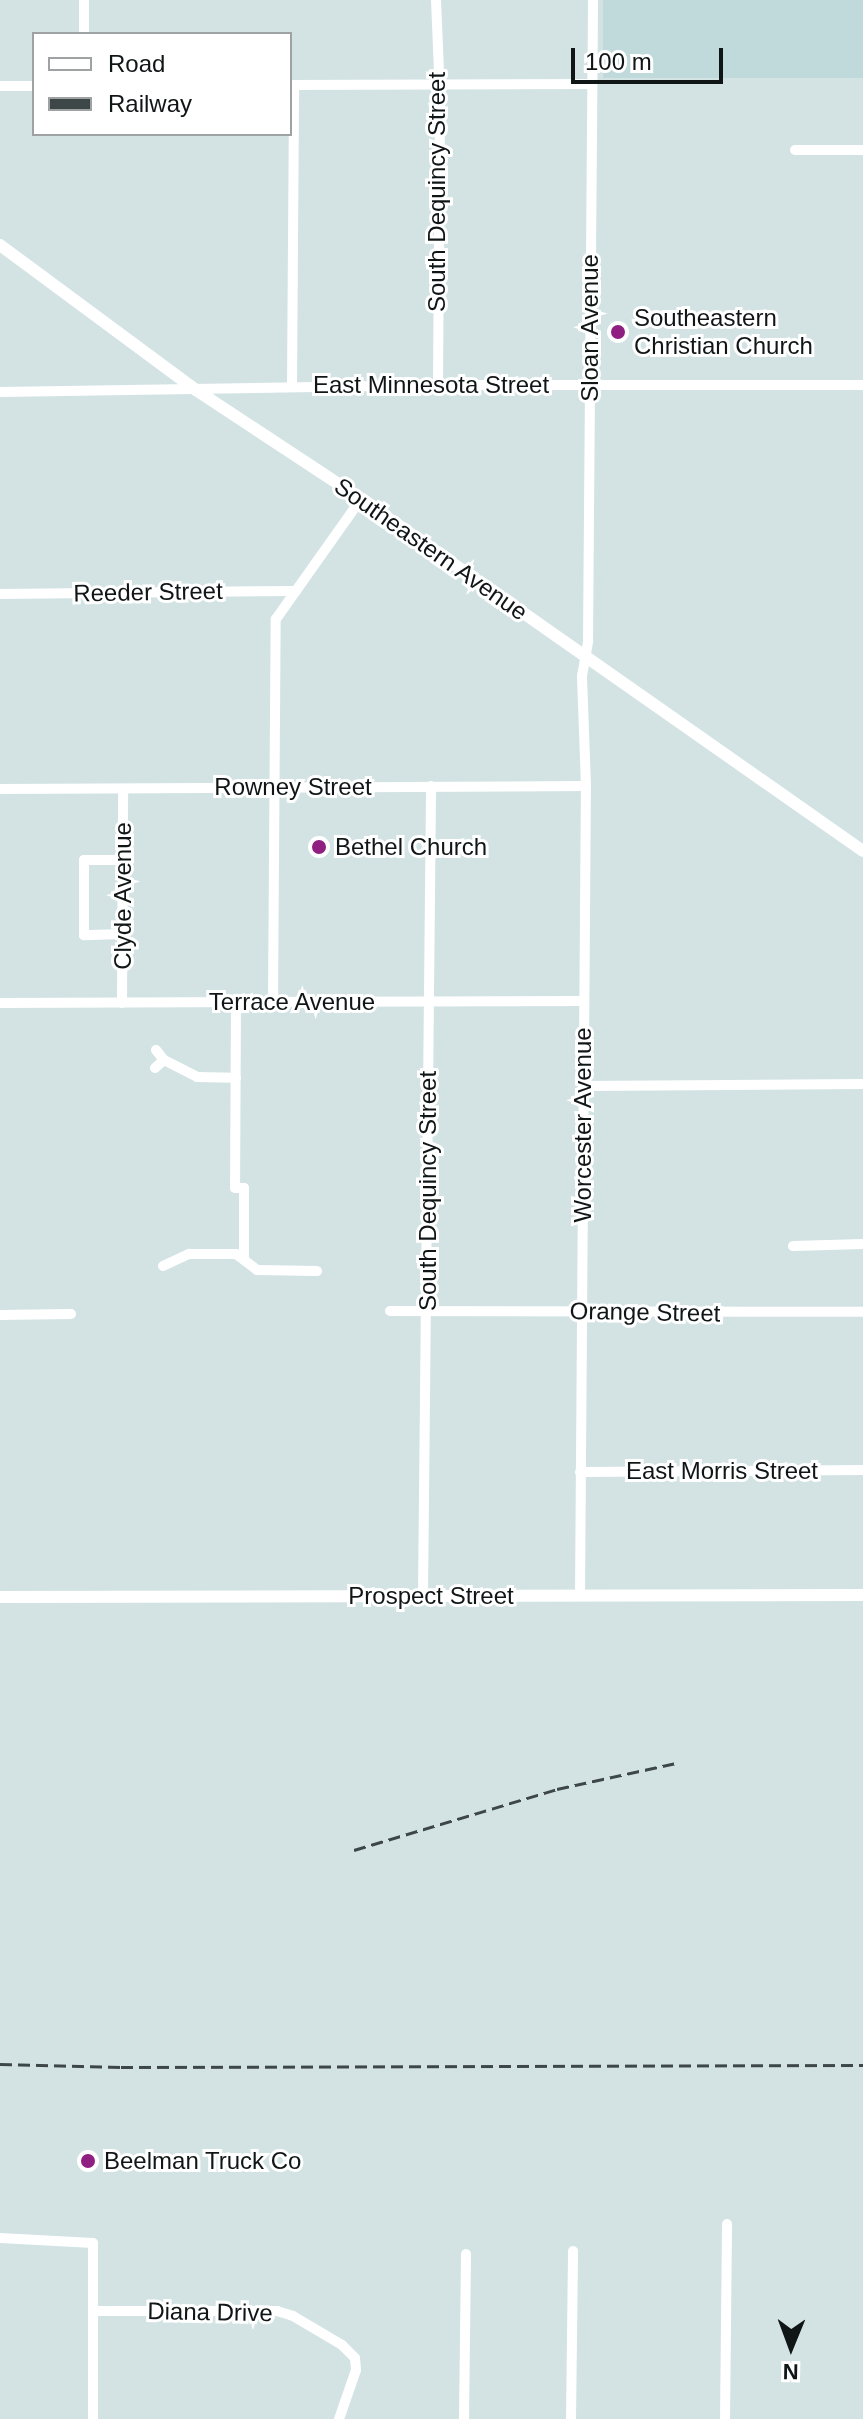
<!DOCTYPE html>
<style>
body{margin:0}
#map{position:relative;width:863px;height:2419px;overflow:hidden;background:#d3e3e4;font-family:Arial,sans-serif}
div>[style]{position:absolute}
.built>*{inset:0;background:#c0dadb;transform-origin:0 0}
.minor>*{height:10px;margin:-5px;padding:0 5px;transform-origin:5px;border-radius:5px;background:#fff}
.major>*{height:12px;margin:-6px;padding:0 6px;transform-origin:6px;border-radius:6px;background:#fff}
.rail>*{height:3px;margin-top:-1.5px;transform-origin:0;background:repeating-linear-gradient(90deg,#3e4747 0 12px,transparent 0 18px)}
.dots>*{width:22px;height:22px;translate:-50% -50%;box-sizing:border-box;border:4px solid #fff;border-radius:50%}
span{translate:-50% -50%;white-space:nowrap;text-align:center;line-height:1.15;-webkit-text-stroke:6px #fff;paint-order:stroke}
.street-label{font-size:24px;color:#101616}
.poi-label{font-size:24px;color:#101616}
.left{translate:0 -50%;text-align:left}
.legend{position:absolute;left:32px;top:32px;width:260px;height:104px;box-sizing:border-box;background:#fff;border:2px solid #9fa2a2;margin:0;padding:10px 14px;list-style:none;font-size:24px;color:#101616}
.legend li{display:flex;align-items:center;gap:16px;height:40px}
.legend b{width:40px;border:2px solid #9fa2a2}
.north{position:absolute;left:751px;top:2307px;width:80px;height:80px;-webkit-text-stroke:6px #fff;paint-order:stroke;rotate:181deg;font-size:22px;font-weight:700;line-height:32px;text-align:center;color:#101616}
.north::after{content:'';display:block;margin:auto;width:28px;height:36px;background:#101616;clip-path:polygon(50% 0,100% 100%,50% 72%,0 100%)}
.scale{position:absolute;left:571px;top:48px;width:152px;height:36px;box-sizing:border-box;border:4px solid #101616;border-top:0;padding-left:10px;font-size:24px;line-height:28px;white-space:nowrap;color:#101616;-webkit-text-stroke:6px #fff;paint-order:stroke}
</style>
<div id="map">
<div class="built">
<i style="left:603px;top:0;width:260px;height:78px"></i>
</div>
<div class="minor">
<i style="left:436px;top:0;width:97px;rotate:87.6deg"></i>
<i style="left:440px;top:97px;width:288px;rotate:90.4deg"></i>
<i style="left:84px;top:34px;width:34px;rotate:-90deg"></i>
<i style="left:290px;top:85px;width:302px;rotate:-0.2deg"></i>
<i style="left:0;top:86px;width:34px"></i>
<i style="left:795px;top:150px;width:68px"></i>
<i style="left:292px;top:386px;width:301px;rotate:-89.6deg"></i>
<i style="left:0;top:392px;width:438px;rotate:-0.9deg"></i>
<i style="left:438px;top:385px;width:425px"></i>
<i style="left:0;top:594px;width:296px;rotate:-0.6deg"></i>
<i style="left:0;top:789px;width:586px;rotate:-0.29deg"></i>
<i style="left:122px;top:934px;width:38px;rotate:178deg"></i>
<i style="left:84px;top:935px;width:75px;rotate:-90deg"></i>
<i style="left:84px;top:860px;width:39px"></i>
<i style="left:273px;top:1002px;width:383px;rotate:-89.6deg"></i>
<i style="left:276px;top:619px;width:147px;rotate:-54.7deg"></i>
<i style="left:0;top:1003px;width:584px;rotate:-0.2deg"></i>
<i style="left:122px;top:1003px;width:214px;rotate:-89.7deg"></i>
<i style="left:236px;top:1003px;width:185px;rotate:90.3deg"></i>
<i style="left:235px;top:1188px;width:9px"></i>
<i style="left:244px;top:1188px;width:70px;rotate:90deg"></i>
<i style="left:156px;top:1050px;width:13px;rotate:51deg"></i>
<i style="left:164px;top:1060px;width:37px;rotate:27deg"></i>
<i style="left:197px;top:1077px;width:39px;rotate:1deg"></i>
<i style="left:155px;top:1068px;width:12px;rotate:-42deg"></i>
<i style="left:583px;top:1086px;width:280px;rotate:-0.4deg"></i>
<i style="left:793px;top:1246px;width:70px;rotate:-1.6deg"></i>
<i style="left:163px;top:1266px;width:29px;rotate:-25deg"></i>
<i style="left:189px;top:1254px;width:47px"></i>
<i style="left:236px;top:1254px;width:26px;rotate:37deg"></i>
<i style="left:257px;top:1270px;width:60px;rotate:1deg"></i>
<i style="left:390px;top:1311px;width:473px;rotate:0.1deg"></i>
<i style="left:0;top:1315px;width:71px;rotate:-0.8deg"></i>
<i style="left:580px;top:1472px;width:283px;rotate:-0.4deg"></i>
<i style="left:580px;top:1595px;width:809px;rotate:-89.58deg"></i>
<i style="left:586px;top:786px;width:110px;rotate:-92.1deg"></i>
<i style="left:582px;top:676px;width:36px;rotate:-80deg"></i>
<i style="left:588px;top:641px;width:641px;rotate:-89.55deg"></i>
<i style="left:423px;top:1596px;width:810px;rotate:-89.43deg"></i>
<i style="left:0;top:2238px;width:93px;rotate:3.1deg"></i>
<i style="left:93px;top:2243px;width:176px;rotate:90deg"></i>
<i style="left:93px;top:2311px;width:184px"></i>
<i style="left:277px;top:2311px;width:17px;rotate:17deg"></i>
<i style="left:293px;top:2316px;width:57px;rotate:30.6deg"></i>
<i style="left:342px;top:2345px;width:18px;rotate:45deg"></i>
<i style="left:355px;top:2358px;width:12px;rotate:85deg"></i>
<i style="left:356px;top:2370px;width:52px;rotate:109.1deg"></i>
<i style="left:464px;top:2419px;width:165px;rotate:-89.3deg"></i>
<i style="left:571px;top:2419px;width:168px;rotate:-89.3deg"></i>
<i style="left:725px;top:2419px;width:195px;rotate:-89.4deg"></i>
</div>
<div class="major">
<i style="left:0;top:245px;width:244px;rotate:36.5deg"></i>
<i style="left:196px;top:390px;width:198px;rotate:33.4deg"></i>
<i style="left:361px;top:499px;width:613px;rotate:35.04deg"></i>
<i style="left:0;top:1597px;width:863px;rotate:-0.13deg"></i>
</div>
<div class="rail">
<i style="left:354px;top:1850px;width:212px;rotate:-16.7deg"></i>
<i style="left:557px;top:1789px;width:122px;rotate:-12.3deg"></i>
<i style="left:0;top:2064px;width:121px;rotate:1.4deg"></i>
<i style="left:121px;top:2067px;width:742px;rotate:-0.15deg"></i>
</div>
<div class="dots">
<i style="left:618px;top:332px;background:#8f1f80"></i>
<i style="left:319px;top:847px;background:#8f1f80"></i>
<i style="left:88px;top:2161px;background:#8f1f80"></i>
</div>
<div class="street-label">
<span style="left:437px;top:192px;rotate:-90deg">South Dequincy Street</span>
<span style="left:590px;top:328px;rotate:-90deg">Sloan Avenue</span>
<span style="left:431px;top:385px">East Minnesota Street</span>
<span style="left:431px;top:549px;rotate:35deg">Southeastern Avenue</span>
<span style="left:148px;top:592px;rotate:-1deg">Reeder Street</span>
<span style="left:293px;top:787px">Rowney Street</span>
<span style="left:123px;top:896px;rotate:-90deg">Clyde Avenue</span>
<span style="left:292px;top:1002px">Terrace Avenue</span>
<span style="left:583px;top:1125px;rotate:-90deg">Worcester Avenue</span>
<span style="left:428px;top:1191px;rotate:-90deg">South Dequincy Street</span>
<span style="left:645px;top:1312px;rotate:1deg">Orange Street</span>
<span style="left:722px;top:1471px">East Morris Street</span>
<span style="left:431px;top:1596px">Prospect Street</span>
<span style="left:210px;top:2312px;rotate:1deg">Diana Drive</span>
</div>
<div class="poi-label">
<span class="left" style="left:634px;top:332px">Southeastern<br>Christian Church</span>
<span class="left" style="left:335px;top:847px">Bethel Church</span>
<span class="left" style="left:104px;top:2161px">Beelman Truck Co</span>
</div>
<ul class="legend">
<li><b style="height:10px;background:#fff"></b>Road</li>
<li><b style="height:10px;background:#3e4747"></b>Railway</li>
</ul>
<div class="north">N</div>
<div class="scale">100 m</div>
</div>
